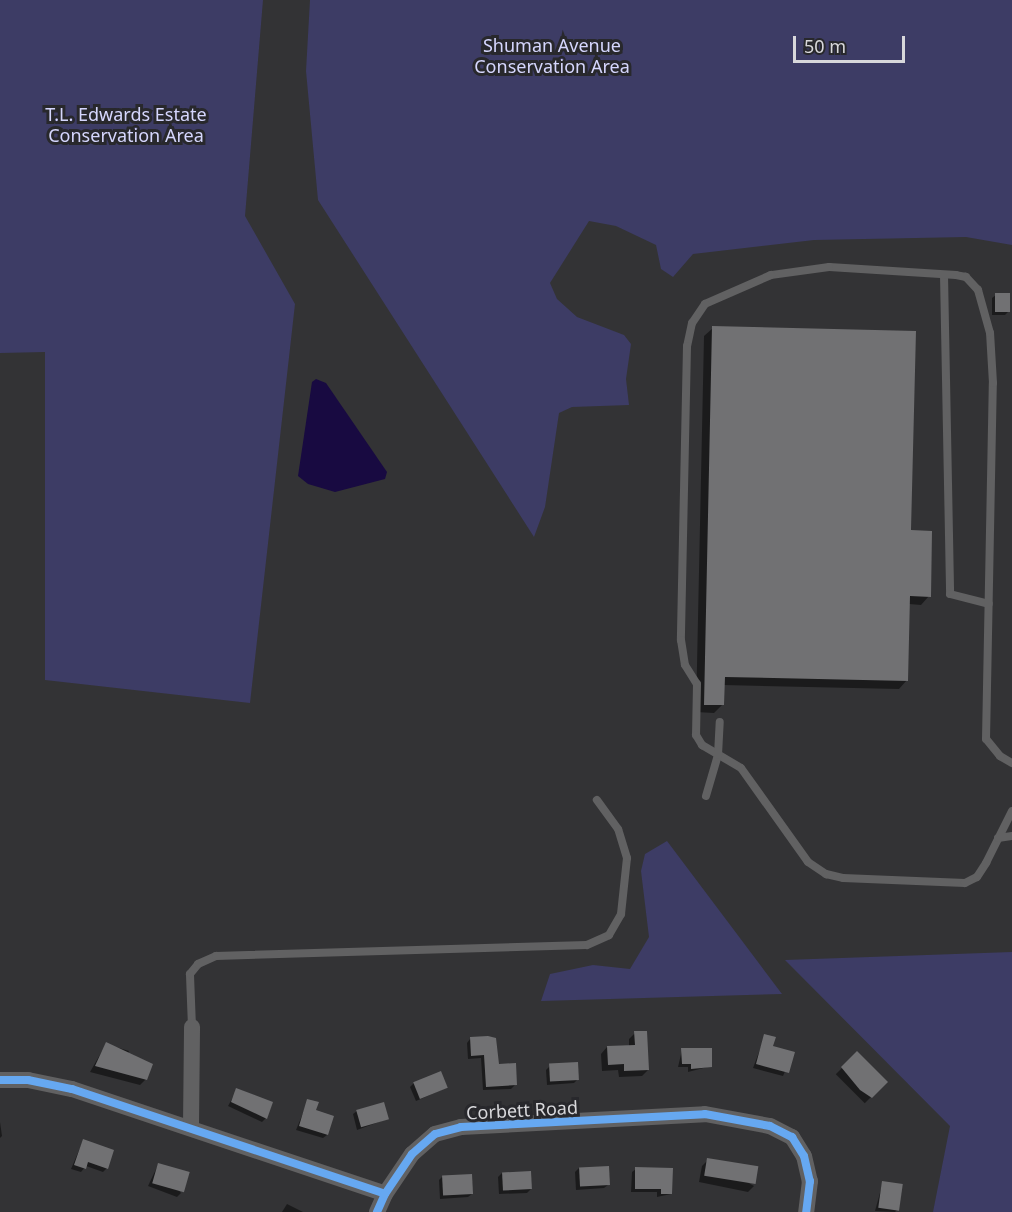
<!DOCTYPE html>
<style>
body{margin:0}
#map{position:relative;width:1012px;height:1212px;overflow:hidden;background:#333335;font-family:"Noto Sans",sans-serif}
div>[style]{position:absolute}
.green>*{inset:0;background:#3d3c65}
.water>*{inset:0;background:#180a41}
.shadow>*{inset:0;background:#0007;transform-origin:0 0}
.building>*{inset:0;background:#717173;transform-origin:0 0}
.service>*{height:8px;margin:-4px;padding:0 4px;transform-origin:4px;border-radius:4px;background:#616162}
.minor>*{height:16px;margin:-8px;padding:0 8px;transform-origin:8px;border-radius:8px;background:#616162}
.cycleway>*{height:8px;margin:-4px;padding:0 4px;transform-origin:4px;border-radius:4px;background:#66a8f1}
span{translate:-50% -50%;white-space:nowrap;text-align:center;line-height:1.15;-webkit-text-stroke:6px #28282c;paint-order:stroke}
.park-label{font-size:18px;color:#d5d6fd}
.street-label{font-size:18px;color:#d8d8db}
.scale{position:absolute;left:793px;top:36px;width:112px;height:27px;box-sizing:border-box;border:3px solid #d8d8db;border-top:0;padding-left:8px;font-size:18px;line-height:21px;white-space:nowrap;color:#d8d8db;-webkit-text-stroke:4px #28282c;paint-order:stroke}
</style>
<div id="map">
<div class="green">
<i style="clip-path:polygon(0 0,263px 0,245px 216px,295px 304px,250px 703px,45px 680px,45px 352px,0 353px)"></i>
<i style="clip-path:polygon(310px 0,1012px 0,1012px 245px,966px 237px,814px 240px,693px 254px,673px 277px,661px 269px,656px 245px,616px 226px,589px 221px,550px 283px,557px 299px,577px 317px,624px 335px,631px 344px,626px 379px,629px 405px,572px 407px,559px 413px,545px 507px,534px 537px,318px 200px,306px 71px)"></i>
<i style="clip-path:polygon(667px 841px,782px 994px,541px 1001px,550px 974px,593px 965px,630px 969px,649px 937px,641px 871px,645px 854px)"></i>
<i style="clip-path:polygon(1012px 952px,1012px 1212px,933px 1212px,950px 1126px,785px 960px)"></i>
</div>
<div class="water">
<i style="clip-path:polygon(316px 379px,326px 383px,387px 472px,385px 479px,335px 492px,308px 484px,298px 476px,312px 382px)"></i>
</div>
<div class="shadow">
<i style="clip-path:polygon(996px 295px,1009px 311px,1005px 315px,992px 315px,992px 298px)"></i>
<i style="clip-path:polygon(713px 328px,910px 532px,929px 596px,921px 605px,909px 604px,907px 680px,899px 689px,723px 685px,723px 704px,714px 713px,696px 712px,704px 336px)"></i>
<i style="clip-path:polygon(635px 1033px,648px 1070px,642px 1076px,619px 1077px,618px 1070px,602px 1071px,601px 1054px,607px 1047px,629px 1046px,629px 1039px)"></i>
<i style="clip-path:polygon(765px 1036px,771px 1047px,793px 1053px,783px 1076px,753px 1068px)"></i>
<i style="clip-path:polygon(470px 1039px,515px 1085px,511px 1089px,483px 1090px,481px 1058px,468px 1059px,467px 1043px)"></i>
<i style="clip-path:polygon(106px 1044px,129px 1051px,127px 1057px,146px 1079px,140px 1085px,90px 1072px)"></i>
<i style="clip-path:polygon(682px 1050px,711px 1066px,688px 1072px,688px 1067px,678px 1067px)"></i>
<i style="left:857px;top:1053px;width:41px;height:30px;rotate:45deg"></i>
<i style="clip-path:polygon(550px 1066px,578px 1079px,574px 1083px,547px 1085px,546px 1070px)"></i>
<i style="clip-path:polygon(414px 1083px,446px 1088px,416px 1101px,410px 1087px)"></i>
<i style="clip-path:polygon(237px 1090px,266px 1118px,262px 1122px,228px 1106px)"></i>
<i style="clip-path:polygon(308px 1101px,327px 1135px,323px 1138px,296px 1130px)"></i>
<i style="clip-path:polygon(357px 1111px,387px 1119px,357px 1130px,353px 1114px)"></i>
<i style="clip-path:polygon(0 1122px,2px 1136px,0 1138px)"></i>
<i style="clip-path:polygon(83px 1141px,107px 1168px,103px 1172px,86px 1166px,81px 1172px,71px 1169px)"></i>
<i style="clip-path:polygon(708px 1160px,754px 1186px,748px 1192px,699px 1182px,702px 1166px)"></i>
<i style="clip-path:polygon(158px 1165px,181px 1193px,177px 1197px,148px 1186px)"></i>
<i style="clip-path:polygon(579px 1168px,608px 1185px,604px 1188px,576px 1190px,575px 1172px)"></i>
<i style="clip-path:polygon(636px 1169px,671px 1194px,657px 1197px,657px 1192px,631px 1192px,632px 1172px)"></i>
<i style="clip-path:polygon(502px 1173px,531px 1189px,527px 1193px,499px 1194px,498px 1177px)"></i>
<i style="clip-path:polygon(442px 1177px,472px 1194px,468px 1197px,440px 1199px,439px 1180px)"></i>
<i style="clip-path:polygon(883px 1182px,897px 1210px,895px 1212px,875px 1211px)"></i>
<i style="clip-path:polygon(287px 1204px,303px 1212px,282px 1212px)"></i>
</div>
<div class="building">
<i style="left:995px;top:293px;width:15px;height:19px"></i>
<i style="clip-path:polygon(712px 326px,916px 331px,911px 530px,932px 531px,931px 597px,910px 596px,908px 681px,725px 677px,724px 705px,704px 705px)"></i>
<i style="clip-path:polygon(634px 1031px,647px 1031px,649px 1070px,624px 1071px,624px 1064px,608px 1065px,607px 1046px,635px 1045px)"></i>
<i style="clip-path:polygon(764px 1034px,776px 1037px,773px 1046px,795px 1052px,789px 1073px,756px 1064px)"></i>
<i style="clip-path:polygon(488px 1036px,496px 1038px,499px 1064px,516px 1063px,517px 1085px,486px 1087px,484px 1055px,471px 1056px,470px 1037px)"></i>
<i style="clip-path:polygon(106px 1042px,153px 1064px,147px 1080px,95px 1066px)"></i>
<i style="clip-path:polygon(681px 1048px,712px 1048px,712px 1067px,691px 1069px,691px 1064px,682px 1064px)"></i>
<i style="clip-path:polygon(857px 1051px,888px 1082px,872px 1098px,860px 1090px,841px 1067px)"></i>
<i style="left:578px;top:1062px;width:18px;height:29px;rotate:87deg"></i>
<i style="left:441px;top:1071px;width:18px;height:30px;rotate:68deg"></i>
<i style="clip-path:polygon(236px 1088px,273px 1102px,267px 1119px,231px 1102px)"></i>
<i style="clip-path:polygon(307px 1099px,319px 1102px,316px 1110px,334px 1116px,328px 1135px,299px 1126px)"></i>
<i style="left:384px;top:1102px;width:18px;height:29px;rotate:74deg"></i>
<i style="clip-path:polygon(83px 1139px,114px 1150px,108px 1169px,88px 1162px,86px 1169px,74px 1165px)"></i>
<i style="left:707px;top:1158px;width:52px;height:18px;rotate:9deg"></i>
<i style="left:158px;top:1163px;width:33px;height:21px;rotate:16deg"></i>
<i style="left:609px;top:1166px;width:19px;height:30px;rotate:87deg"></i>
<i style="clip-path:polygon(635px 1167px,673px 1168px,672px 1194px,661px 1194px,661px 1189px,635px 1189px)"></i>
<i style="left:531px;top:1171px;width:18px;height:29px;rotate:87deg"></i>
<i style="left:472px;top:1174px;width:20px;height:30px;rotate:87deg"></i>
<i style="left:882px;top:1181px;width:21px;height:27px;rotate:8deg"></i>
</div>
<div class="service">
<i style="left:944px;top:275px;width:319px;rotate:88.9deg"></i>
<i style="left:950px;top:594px;width:40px;rotate:14.4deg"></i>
<i style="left:1012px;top:763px;width:14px;rotate:-150deg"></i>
<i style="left:1000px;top:756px;width:22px;rotate:-129deg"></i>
<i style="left:986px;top:739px;width:356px;rotate:-88.9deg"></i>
<i style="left:993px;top:383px;width:50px;rotate:-93.4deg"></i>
<i style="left:990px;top:333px;width:45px;rotate:-105.6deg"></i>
<i style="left:978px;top:290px;width:18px;rotate:-133deg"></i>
<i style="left:966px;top:277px;width:10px;rotate:-169deg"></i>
<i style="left:956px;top:275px;width:127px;rotate:-176.4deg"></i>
<i style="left:829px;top:267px;width:59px;rotate:172.1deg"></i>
<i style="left:771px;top:275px;width:72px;rotate:156.3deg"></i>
<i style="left:705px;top:304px;width:23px;rotate:124deg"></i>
<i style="left:692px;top:323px;width:24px;rotate:102deg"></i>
<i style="left:687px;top:346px;width:294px;rotate:91.2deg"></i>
<i style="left:681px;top:640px;width:25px;rotate:81deg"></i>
<i style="left:685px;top:665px;width:22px;rotate:58deg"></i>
<i style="left:697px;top:684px;width:51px;rotate:91.1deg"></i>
<i style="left:696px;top:735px;width:12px;rotate:59deg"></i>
<i style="left:702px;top:745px;width:45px;rotate:30.5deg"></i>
<i style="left:741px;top:768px;width:115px;rotate:54.5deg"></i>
<i style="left:808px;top:862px;width:22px;rotate:34deg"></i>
<i style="left:826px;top:874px;width:17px;rotate:13deg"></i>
<i style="left:843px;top:878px;width:122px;rotate:2.3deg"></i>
<i style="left:965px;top:883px;width:13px;rotate:-27deg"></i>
<i style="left:977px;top:877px;width:17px;rotate:-57deg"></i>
<i style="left:986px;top:863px;width:58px;rotate:-63.4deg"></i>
<i style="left:706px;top:796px;width:43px;rotate:-73.7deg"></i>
<i style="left:718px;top:755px;width:33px;rotate:-87deg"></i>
<i style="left:998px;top:838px;width:14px;rotate:-8deg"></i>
<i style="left:192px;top:1027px;width:53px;rotate:-92.2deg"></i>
<i style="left:190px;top:974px;width:13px;rotate:-51deg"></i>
<i style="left:198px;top:964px;width:20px;rotate:-24deg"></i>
<i style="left:216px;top:956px;width:371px;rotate:-1.7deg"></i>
<i style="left:587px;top:945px;width:24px;rotate:-24deg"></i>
<i style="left:609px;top:935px;width:24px;rotate:-60deg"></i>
<i style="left:621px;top:914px;width:56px;rotate:-83.9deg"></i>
<i style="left:627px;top:858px;width:30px;rotate:-107deg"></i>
<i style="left:618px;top:829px;width:36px;rotate:-126deg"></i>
</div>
<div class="minor">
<i style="left:0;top:1080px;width:28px"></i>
<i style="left:28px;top:1080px;width:45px;rotate:11.6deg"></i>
<i style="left:72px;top:1089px;width:330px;rotate:18.5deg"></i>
<i style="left:191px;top:1126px;width:99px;rotate:-89.4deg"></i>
<i style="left:377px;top:1212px;width:20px;rotate:-66deg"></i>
<i style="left:385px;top:1194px;width:48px;rotate:-56deg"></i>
<i style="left:412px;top:1154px;width:30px;rotate:-41deg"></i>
<i style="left:435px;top:1134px;width:27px;rotate:-15deg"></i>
<i style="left:461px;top:1127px;width:244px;rotate:-3deg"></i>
<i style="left:705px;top:1114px;width:66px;rotate:10.5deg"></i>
<i style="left:770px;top:1126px;width:25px;rotate:27deg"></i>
<i style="left:792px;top:1137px;width:22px;rotate:58deg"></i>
<i style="left:804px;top:1156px;width:26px;rotate:77deg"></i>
<i style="left:810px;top:1181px;width:31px;rotate:97deg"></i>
</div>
<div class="cycleway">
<i style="left:0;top:1080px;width:28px"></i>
<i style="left:28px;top:1080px;width:45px;rotate:11.6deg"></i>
<i style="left:72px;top:1089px;width:330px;rotate:18.5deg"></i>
<i style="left:377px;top:1212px;width:20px;rotate:-66deg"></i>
<i style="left:385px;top:1194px;width:48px;rotate:-56deg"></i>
<i style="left:412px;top:1154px;width:30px;rotate:-41deg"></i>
<i style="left:435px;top:1134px;width:27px;rotate:-15deg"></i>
<i style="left:461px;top:1127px;width:244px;rotate:-3deg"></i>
<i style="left:705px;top:1114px;width:66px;rotate:10.5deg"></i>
<i style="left:770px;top:1126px;width:25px;rotate:27deg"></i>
<i style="left:792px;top:1137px;width:22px;rotate:58deg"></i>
<i style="left:804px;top:1156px;width:26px;rotate:77deg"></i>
<i style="left:810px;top:1181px;width:31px;rotate:97deg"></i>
</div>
<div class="park-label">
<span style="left:552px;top:56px">Shuman Avenue<br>Conservation Area</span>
<span style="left:126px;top:125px">T.L. Edwards Estate<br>Conservation Area</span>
</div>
<div class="street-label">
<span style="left:522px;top:1110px;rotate:-3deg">Corbett Road</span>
</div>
<div class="scale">50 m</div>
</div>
